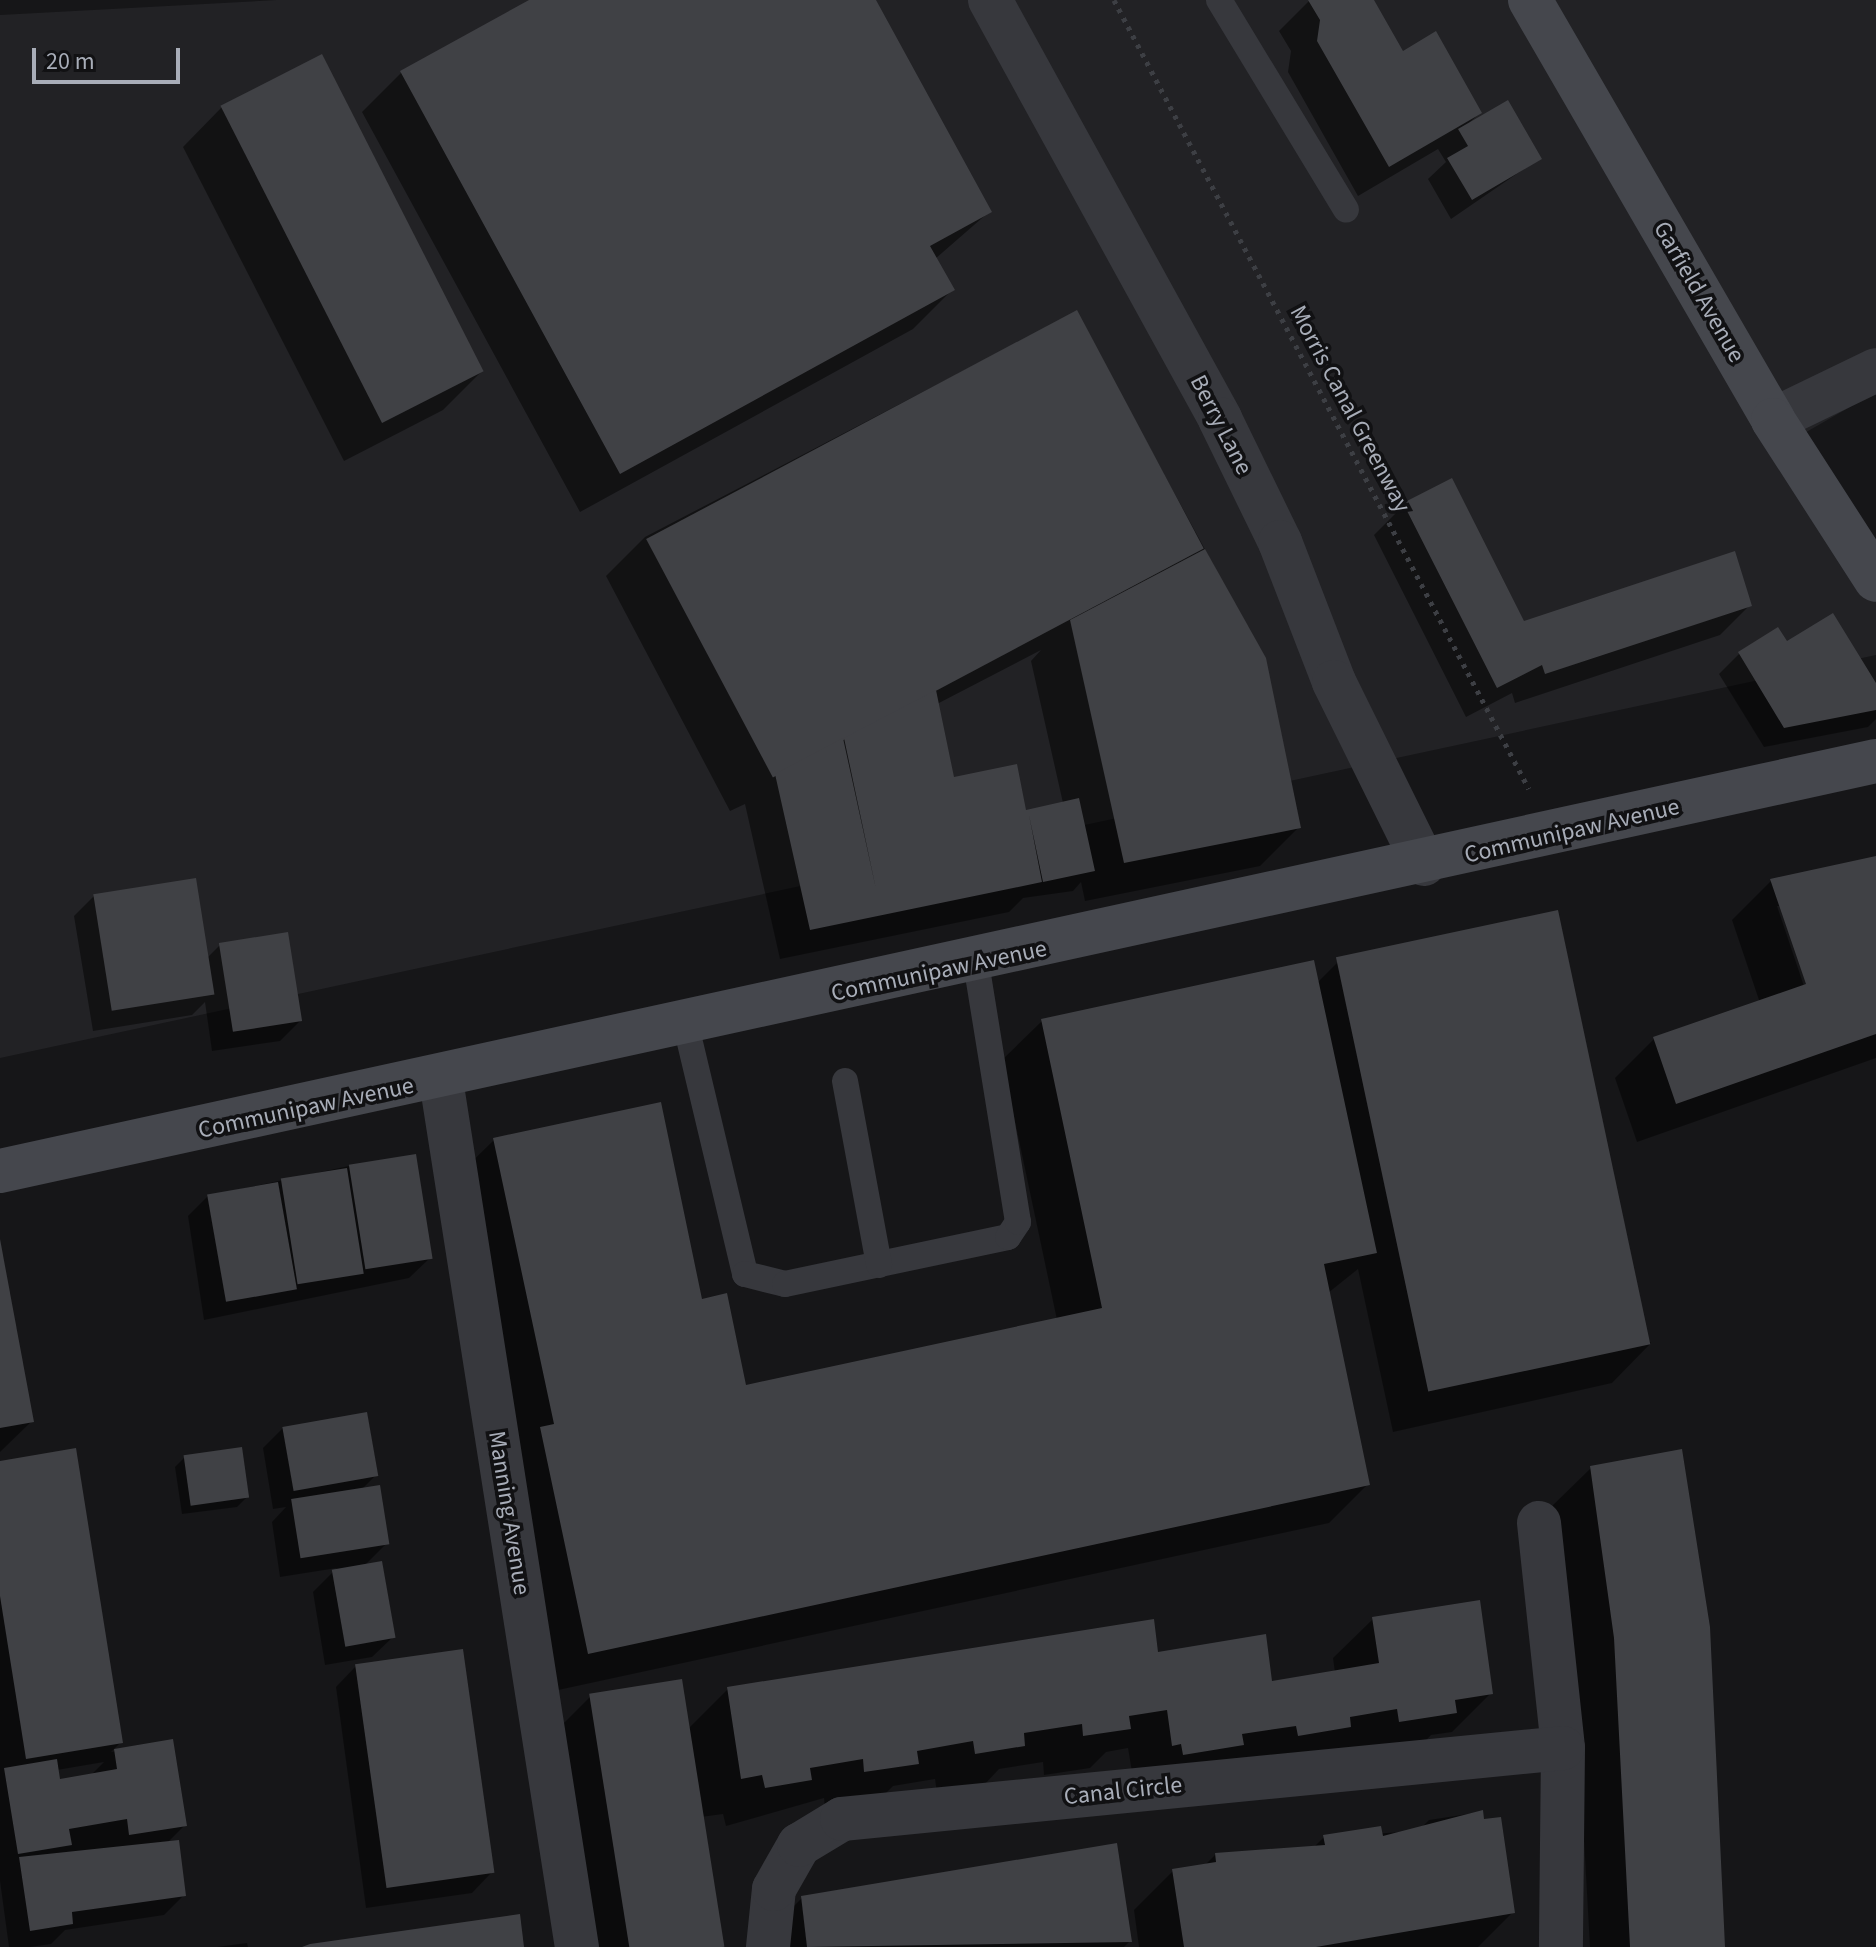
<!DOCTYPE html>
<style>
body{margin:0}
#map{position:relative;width:1876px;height:1947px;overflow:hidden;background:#161618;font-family:"Source Sans 3",sans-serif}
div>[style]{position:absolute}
.built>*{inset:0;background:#222225}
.shadow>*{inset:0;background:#0007}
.building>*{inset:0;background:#404145;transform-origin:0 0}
.path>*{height:5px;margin-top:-2.5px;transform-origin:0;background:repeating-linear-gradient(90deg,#3d3f44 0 4px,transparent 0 10px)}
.lane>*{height:26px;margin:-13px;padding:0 13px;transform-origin:13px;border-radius:13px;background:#37383d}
.street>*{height:44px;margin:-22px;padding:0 22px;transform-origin:22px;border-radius:22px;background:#37383d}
.secondary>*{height:44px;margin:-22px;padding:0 22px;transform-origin:22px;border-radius:22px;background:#45474d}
span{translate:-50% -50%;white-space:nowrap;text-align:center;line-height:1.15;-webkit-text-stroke:7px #111113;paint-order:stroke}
.street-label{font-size:24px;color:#a8adb8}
.scale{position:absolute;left:32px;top:48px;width:148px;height:36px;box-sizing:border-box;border:4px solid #a8adb8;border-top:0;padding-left:10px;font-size:24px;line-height:28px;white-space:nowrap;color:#a8adb8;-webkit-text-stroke:6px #111113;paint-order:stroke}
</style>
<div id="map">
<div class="built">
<i style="clip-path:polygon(277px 0,1876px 0,1876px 392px,1789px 442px,1876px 593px,1876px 655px,0 1058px,0 15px)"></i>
</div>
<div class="shadow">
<i style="clip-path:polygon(533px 0,874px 0,989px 212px,935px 259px,952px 290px,913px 329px,580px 512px,362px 112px,402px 72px)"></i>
<i style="clip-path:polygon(1310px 0,1372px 0,1402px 53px,1480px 113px,1470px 122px,1540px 158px,1451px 219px,1428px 179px,1446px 162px,1438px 149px,1358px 196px,1288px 72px,1291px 51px,1279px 31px)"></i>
<i style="clip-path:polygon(222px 107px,482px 371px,443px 410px,344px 461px,183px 147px)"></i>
<i style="clip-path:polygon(evenodd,1076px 312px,1264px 658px,1299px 827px,1260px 866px,1085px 901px,1081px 882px,1073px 891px,1023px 898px,1009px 912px,780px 959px,745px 804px,730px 811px,606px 576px,645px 537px,1076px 312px,1041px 650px,1031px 661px,1063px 803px,1025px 814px,952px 779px,937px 704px,1041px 650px)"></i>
<i style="clip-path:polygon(1451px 481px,1523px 623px,1750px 605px,1720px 635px,1515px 703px,1512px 693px,1466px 717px,1374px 535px,1404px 505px)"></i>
<i style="clip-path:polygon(1786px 644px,1876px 687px,1876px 719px,1868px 727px,1764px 747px,1719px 674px,1739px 654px)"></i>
<i style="clip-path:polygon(evenodd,1876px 858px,1876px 1058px,1637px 1142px,1615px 1078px,1654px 1039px,1760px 1003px,1732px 920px,1771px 881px,1876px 858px,1777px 906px,1781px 906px,1811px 993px,1807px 995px,1777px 906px)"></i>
<i style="clip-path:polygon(94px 896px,207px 958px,220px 945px,300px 1021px,280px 1041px,212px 1051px,205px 1002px,192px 1015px,93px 1031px,74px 916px)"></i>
<i style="clip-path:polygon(1338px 962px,1651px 1343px,1612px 1383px,1393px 1432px,1358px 1269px,1328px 1293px,1368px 1484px,1329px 1523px,549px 1692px,454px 1179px,494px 1140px,701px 1301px,744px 1387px,1057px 1320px,1002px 1060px,1042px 1021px,1317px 983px)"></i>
<i style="clip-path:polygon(349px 1166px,430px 1258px,409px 1278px,204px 1320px,188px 1216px,208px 1196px)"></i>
<i style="clip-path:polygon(0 1242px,32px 1421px,0 1452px)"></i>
<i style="clip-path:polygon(283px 1428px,375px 1476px,361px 1490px,387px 1543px,364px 1566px,393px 1637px,372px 1657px,325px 1665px,313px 1592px,337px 1568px,280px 1577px,272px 1522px,286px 1507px,273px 1509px,263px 1448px)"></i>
<i style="clip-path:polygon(185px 1457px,247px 1497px,237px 1507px,182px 1514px,175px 1467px)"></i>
<i style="clip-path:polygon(evenodd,0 1463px,121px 1742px,111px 1752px,171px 1741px,185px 1825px,167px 1843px,184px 1895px,164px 1915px,65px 1930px,51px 1944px,30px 1947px,9px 1947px,0 1881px,0 1463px,104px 1762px,90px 1776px,58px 1781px,57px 1770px,104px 1762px)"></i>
<i style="clip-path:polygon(1591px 1468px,1708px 1627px,1723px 1947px,1590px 1947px,1575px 1678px,1551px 1507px)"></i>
<i style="clip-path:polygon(1373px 1619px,1491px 1693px,1452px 1732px,1431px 1735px,1415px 1752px,1134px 1784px,1128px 1748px,1106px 1752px,1090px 1768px,1044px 1775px,1043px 1762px,999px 1769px,984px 1785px,937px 1793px,935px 1779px,893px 1786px,877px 1802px,825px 1810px,824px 1798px,726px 1826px,723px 1814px,701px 1817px,721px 1947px,594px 1947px,560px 1727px,590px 1697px,688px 1729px,728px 1689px,1156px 1654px,1271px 1683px,1335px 1673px,1333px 1658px)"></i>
<i style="clip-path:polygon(356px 1666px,492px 1872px,472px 1893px,366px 1908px,336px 1687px)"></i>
<i style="clip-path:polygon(1481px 1812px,1512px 1913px,1478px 1947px,1139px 1947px,1134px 1910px,1173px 1871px,1204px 1866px,1215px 1855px,1313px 1848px,1324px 1837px,1418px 1831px,1429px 1820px)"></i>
<i style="clip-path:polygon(802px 1898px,1130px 1941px,1124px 1947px,774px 1947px,772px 1928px)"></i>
<i style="clip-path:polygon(247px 1943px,248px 1947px,217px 1947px)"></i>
</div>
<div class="building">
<i style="clip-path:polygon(529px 0,876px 0,992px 212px,930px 246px,955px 290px,620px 474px,400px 71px)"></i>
<i style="clip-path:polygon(1308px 0,1374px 0,1403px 51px,1436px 31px,1482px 113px,1389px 167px,1317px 41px,1320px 20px)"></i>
<i style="left:322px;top:54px;width:356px;height:114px;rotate:63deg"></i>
<i style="clip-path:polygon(1508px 100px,1542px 159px,1472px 200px,1447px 158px,1468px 146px,1458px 129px)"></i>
<i style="left:1077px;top:310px;width:270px;height:488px;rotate:62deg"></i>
<i style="clip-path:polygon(1452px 478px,1524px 621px,1735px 551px,1752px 606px,1545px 674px,1542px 665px,1497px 688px,1403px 503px)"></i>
<i style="clip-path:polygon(1205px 549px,1266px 658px,1301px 828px,1124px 863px,1070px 620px)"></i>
<i style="clip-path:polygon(1833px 613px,1876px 683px,1876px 710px,1784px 728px,1738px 652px,1778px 627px,1787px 641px)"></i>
<i style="clip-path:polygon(936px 690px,954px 777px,1017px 764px,1026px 810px,1079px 798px,1095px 871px,1043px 882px,1029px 815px,1042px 882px,810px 930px,775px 774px,843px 738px,876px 889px,844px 738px)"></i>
<i style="clip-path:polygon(1876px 856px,1876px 1034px,1676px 1104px,1653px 1037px,1806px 984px,1770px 879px)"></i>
<i style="left:196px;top:878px;width:118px;height:104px;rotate:81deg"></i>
<i style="left:1558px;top:910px;width:444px;height:227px;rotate:78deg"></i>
<i style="left:288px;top:932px;width:90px;height:70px;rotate:81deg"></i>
<i style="clip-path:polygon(1314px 960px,1377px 1253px,1324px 1264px,1370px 1485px,588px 1654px,540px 1427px,554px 1424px,493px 1138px,661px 1102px,702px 1299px,727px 1293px,746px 1385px,1102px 1308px,1041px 1019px)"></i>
<i style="left:416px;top:1154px;width:106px;height:68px;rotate:81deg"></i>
<i style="left:347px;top:1168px;width:107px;height:67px;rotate:81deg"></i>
<i style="left:278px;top:1182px;width:109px;height:72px;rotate:80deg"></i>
<i style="clip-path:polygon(0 1239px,34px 1422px,0 1428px)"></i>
<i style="left:367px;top:1412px;width:65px;height:86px;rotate:80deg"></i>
<i style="left:242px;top:1447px;width:51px;height:59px;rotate:82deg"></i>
<i style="clip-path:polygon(76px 1448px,123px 1743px,26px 1759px,0 1596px,0 1461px)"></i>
<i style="clip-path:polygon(1682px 1449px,1710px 1627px,1725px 1947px,1630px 1947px,1614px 1638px,1590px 1466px)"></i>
<i style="left:380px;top:1485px;width:60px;height:90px;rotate:81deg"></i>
<i style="left:382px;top:1561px;width:78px;height:51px;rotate:80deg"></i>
<i style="clip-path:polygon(1480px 1600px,1493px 1694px,1455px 1700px,1457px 1713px,1399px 1722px,1397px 1709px,1350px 1717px,1351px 1727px,1298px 1736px,1296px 1726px,1242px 1734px,1244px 1745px,1183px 1755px,1181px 1744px,1172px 1746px,1167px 1710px,1129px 1716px,1131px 1729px,1083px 1736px,1082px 1724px,1024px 1733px,1025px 1746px,975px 1754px,973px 1741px,917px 1751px,919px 1764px,864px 1772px,863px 1759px,810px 1768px,812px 1780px,765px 1788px,762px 1775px,741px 1779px,727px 1687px,1154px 1619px,1158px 1652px,1266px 1634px,1272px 1681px,1379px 1663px,1372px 1617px)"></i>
<i style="left:463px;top:1649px;width:226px;height:109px;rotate:82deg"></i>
<i style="left:682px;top:1679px;width:271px;height:94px;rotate:81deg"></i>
<i style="clip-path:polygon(173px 1739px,187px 1826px,129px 1835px,127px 1819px,69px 1829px,72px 1845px,18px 1854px,4px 1768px,57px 1759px,60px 1779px,117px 1769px,114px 1749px)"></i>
<i style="clip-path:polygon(1483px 1810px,1484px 1819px,1501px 1817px,1515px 1913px,1316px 1947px,1184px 1947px,1172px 1869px,1216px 1862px,1215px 1853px,1325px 1845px,1323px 1835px,1381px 1826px,1383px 1836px)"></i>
<i style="clip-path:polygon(179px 1840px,186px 1896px,72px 1912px,73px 1924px,30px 1931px,19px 1857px)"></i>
<i style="clip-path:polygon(1117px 1843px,1132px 1942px,807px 1947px,801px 1896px)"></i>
<i style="clip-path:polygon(520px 1914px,524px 1947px,302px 1947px,310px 1944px)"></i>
</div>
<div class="path">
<i style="left:1114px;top:0;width:891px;rotate:62.26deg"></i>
</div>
<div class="lane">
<i style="left:1219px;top:0;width:245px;rotate:58.8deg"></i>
<i style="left:686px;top:1026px;width:255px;rotate:76.6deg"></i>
<i style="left:745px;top:1274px;width:41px;rotate:14deg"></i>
<i style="left:785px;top:1284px;width:228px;rotate:-11.9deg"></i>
<i style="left:1008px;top:1237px;width:18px;rotate:-56deg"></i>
<i style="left:1018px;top:1222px;width:263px;rotate:-99.2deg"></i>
<i style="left:845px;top:1081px;width:187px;rotate:79.5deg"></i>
</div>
<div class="street">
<i style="left:990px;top:0;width:478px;rotate:61.2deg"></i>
<i style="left:1220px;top:419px;width:137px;rotate:64deg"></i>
<i style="left:1280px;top:542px;width:150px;rotate:68.9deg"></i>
<i style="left:1334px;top:682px;width:203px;rotate:63.7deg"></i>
<i style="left:1773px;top:420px;width:114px;rotate:-25.9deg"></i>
<i style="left:441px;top:1080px;width:878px;rotate:81.09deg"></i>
<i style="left:1539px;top:1523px;width:226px;rotate:83.9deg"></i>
<i style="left:1563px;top:1748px;width:199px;rotate:90.6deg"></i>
<i style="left:768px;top:1947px;width:58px;rotate:-84.1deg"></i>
<i style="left:774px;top:1889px;width:51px;rotate:-60.4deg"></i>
<i style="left:799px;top:1845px;width:50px;rotate:-31.2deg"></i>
<i style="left:842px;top:1819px;width:724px;rotate:-5.62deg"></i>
</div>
<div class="secondary">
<i style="left:1530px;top:0;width:485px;rotate:59.9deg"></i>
<i style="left:1773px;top:420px;width:190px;rotate:57.2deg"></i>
<i style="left:0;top:1171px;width:1920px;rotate:-12.33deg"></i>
</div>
<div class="street-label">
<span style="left:1699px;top:292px;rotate:60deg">Garfield Avenue</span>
<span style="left:1350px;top:409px;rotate:62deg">Morris Canal Greenway</span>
<span style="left:1221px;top:425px;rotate:63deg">Berry Lane</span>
<span style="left:1572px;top:831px;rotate:-13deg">Communipaw Avenue</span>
<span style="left:939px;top:971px;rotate:-12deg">Communipaw Avenue</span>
<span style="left:306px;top:1108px;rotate:-12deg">Communipaw Avenue</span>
<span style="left:509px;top:1513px;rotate:81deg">Manning Avenue</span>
<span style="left:1123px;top:1791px;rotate:-6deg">Canal Circle</span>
</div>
<div class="scale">20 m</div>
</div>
